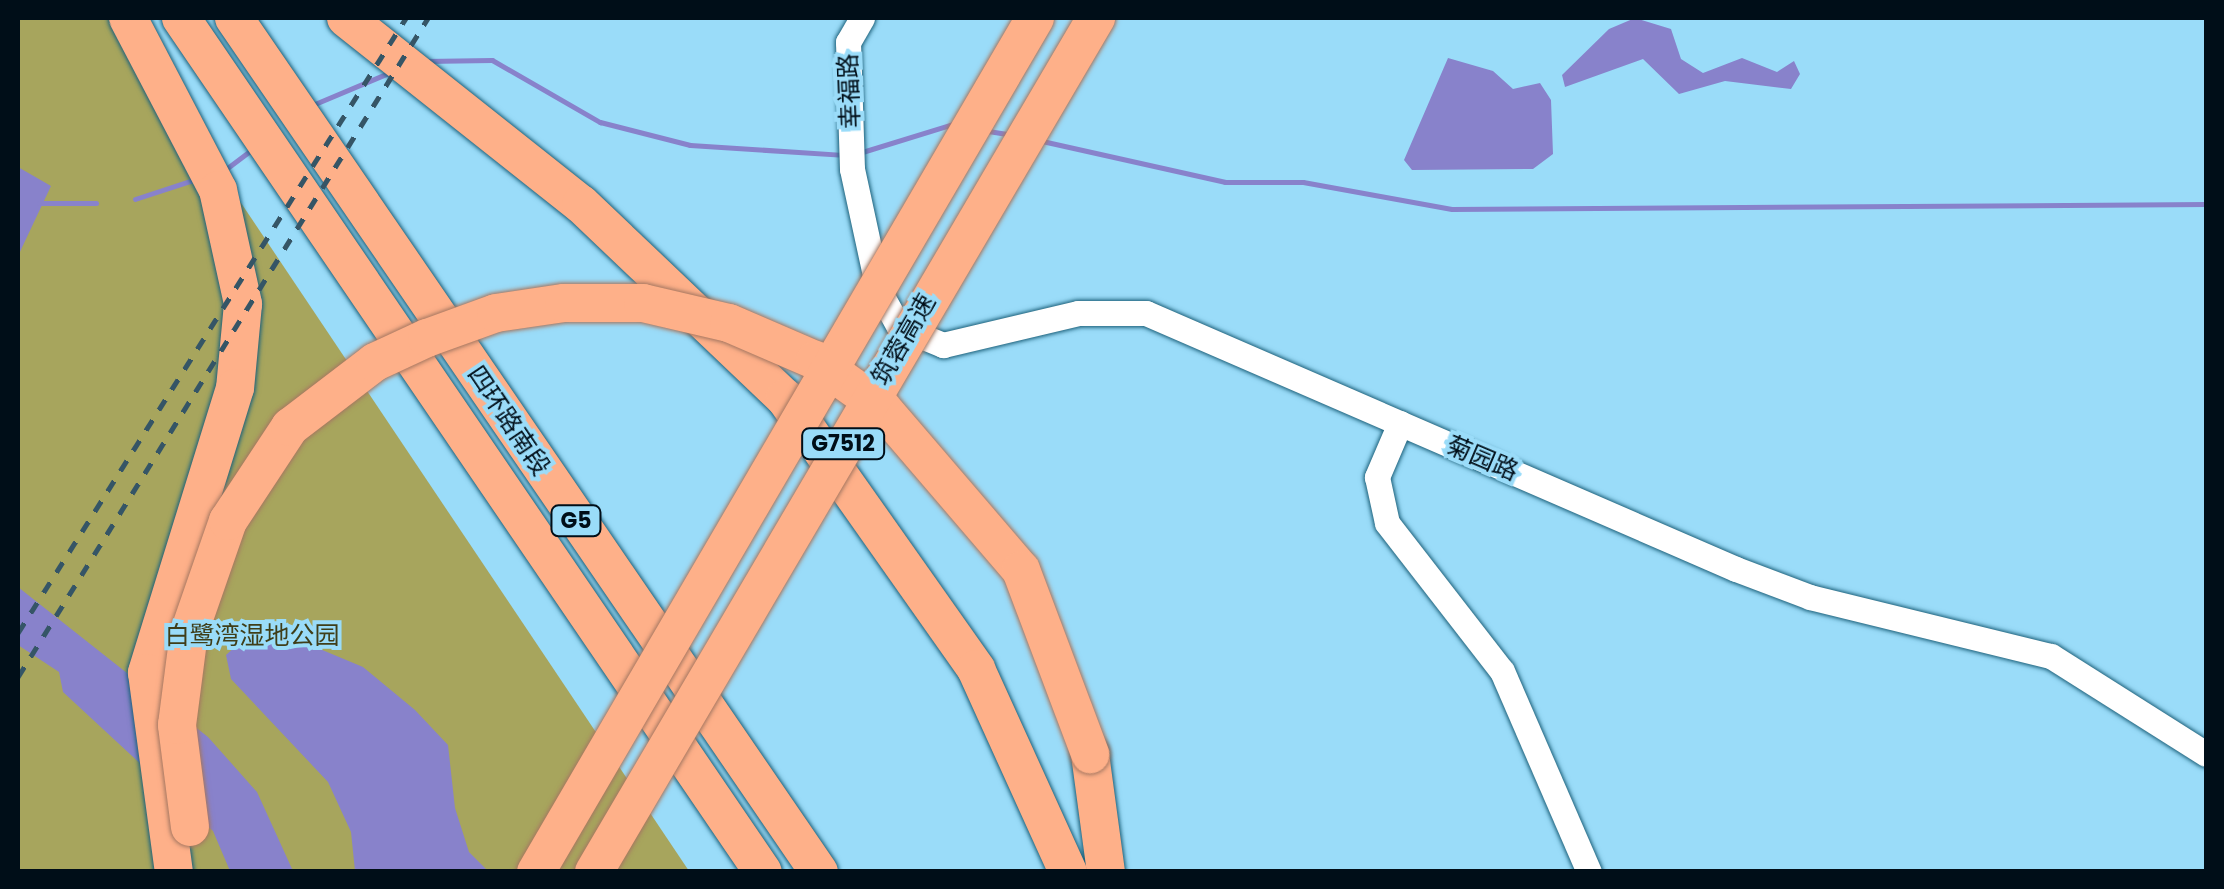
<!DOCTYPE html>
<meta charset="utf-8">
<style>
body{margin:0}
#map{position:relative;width:2224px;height:889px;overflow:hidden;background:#9adcf9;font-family:Poppins,"Noto Sans SC",sans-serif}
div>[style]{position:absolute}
.green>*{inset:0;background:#a7a55d}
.water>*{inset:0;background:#8882cb}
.stream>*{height:5px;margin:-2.5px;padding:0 2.5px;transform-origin:2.5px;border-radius:2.5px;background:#8882cb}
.roads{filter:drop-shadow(0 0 2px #1d617b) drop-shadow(0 0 2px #1d617b)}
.minor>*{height:25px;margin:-12.5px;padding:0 12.5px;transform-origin:12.5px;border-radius:12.5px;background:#fff}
.highway>*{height:38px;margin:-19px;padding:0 19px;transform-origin:19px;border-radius:19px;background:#feb089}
.rail>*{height:5px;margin-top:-2.5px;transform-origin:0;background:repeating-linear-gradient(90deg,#355566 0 12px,transparent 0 24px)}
.bridges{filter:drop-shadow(0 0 2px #a57761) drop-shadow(0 0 2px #a57761)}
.highway-bridge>*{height:38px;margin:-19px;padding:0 19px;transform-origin:19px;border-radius:19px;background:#feb089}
span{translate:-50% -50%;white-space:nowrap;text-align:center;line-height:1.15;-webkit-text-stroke:8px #9adcf9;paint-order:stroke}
.shield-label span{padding:2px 8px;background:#9adcf9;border:2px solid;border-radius:8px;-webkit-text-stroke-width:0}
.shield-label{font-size:22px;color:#000e18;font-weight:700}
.street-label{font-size:25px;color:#000e18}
.park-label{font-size:25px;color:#3f3e19}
.frame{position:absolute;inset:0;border:20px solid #000e18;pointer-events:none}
</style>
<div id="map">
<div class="green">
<i style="clip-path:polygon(18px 18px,117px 18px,689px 871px,18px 871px)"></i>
</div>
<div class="water">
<i style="clip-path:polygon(1635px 18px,1671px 29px,1681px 59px,1703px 73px,1742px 58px,1777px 72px,1794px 61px,1800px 74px,1791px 89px,1725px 81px,1679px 94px,1643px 59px,1565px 87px,1562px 75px,1609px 29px)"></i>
<i style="clip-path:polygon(1448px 58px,1493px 71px,1513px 89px,1540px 83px,1551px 100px,1553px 154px,1533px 169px,1412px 170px,1404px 160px)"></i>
<i style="clip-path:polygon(18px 167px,51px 186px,18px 256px)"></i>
<i style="clip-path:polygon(18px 587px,208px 737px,257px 792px,293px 871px,230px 871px,213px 831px,63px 692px,59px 672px,18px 645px)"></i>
<i style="clip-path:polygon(260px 624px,363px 667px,415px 710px,448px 745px,455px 808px,469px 852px,488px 871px,355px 871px,351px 832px,328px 782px,231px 679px,226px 655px)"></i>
</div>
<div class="stream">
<i style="left:425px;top:61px;width:67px;rotate:-0.9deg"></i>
<i style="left:492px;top:60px;width:125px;rotate:29.9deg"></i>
<i style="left:600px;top:122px;width:93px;rotate:14.3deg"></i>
<i style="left:690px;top:145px;width:153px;rotate:3.7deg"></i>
<i style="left:310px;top:106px;width:88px;rotate:-22.8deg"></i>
<i style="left:988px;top:131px;width:24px;rotate:9deg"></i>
<i style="left:1042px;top:141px;width:188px;rotate:12.6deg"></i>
<i style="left:1225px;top:182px;width:78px"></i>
<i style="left:1303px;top:182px;width:151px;rotate:10.3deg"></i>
<i style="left:1452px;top:209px;width:754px;rotate:-0.38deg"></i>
<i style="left:859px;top:153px;width:98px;rotate:-17.1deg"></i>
<i style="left:226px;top:169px;width:34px;rotate:-37deg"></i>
<i style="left:135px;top:199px;width:64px;rotate:-18.2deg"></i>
<i style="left:39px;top:203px;width:57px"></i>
</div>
<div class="roads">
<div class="minor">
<i style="left:862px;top:18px;width:28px;rotate:120deg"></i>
<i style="left:848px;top:42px;width:127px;rotate:88.2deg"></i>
<i style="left:852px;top:169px;width:123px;rotate:77.8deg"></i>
<i style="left:878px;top:289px;width:43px;rotate:61.1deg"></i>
<i style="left:899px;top:327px;width:48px;rotate:22.2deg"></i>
<i style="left:943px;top:345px;width:139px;rotate:-13.3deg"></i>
<i style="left:1078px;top:313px;width:68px"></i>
<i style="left:1146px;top:313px;width:643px;rotate:23.46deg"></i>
<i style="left:1736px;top:569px;width:79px;rotate:20.7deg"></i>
<i style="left:1810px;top:597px;width:248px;rotate:13.8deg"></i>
<i style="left:2051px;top:656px;width:183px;rotate:32.3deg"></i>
<i style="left:1400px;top:423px;width:59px;rotate:113.1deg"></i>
<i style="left:1377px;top:477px;width:47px;rotate:77.7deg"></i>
<i style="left:1387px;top:523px;width:187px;rotate:52.2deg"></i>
<i style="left:1502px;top:671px;width:219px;rotate:66.6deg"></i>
</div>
<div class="highway">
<i style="left:128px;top:18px;width:194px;rotate:62.4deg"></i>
<i style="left:218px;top:190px;width:117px;rotate:77.6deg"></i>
<i style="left:243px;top:304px;width:84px;rotate:95.4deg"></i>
<i style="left:235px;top:388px;width:298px;rotate:107.2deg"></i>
<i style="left:147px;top:673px;width:201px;rotate:82.3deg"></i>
<i style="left:181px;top:18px;width:1033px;rotate:55.73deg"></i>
<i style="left:234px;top:18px;width:1035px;rotate:55.59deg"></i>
<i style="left:346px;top:18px;width:300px;rotate:38.4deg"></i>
<i style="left:581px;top:204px;width:282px;rotate:43.6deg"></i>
<i style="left:785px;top:398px;width:332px;rotate:54.8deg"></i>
<i style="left:976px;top:669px;width:223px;rotate:65.6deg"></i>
<i style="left:1090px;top:754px;width:119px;rotate:82.3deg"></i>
</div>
</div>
<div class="rail">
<i style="left:18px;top:633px;width:727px;rotate:-57.75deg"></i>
<i style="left:18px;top:677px;width:776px;rotate:-58.11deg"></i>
</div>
<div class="bridges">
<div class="highway-bridge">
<i style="left:190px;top:827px;width:103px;rotate:-97.3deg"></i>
<i style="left:177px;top:725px;width:93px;rotate:-82.6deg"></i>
<i style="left:189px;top:633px;width:119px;rotate:-70.8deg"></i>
<i style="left:228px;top:521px;width:113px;rotate:-56.6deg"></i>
<i style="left:290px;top:427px;width:107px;rotate:-37.4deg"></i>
<i style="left:375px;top:362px;width:57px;rotate:-24.8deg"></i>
<i style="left:427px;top:338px;width:73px;rotate:-19.9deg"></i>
<i style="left:496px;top:313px;width:69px;rotate:-8.4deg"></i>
<i style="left:564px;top:303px;width:79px"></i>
<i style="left:643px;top:303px;width:88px;rotate:13.1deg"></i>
<i style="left:729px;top:323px;width:94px;rotate:23.3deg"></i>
<i style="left:815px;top:360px;width:82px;rotate:35.6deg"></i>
<i style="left:882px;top:408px;width:213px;rotate:49.4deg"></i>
<i style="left:1021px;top:570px;width:197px;rotate:69.4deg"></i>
<i style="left:536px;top:872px;width:989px;rotate:-59.7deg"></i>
<i style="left:594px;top:872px;width:991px;rotate:-59.55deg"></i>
</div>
</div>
<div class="shield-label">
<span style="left:843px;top:444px">G7512</span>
<span style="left:576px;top:521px">G5</span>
</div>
<div class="street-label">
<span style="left:850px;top:91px;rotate:-92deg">幸福路</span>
<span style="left:904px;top:340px;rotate:-60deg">筑蓉高速</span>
<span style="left:508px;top:421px;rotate:56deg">四环路南段</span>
<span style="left:1482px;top:459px;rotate:23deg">菊园路</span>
</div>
<div class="park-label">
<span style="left:252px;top:636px">白鹭湾湿地公园</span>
</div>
<div class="frame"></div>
</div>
